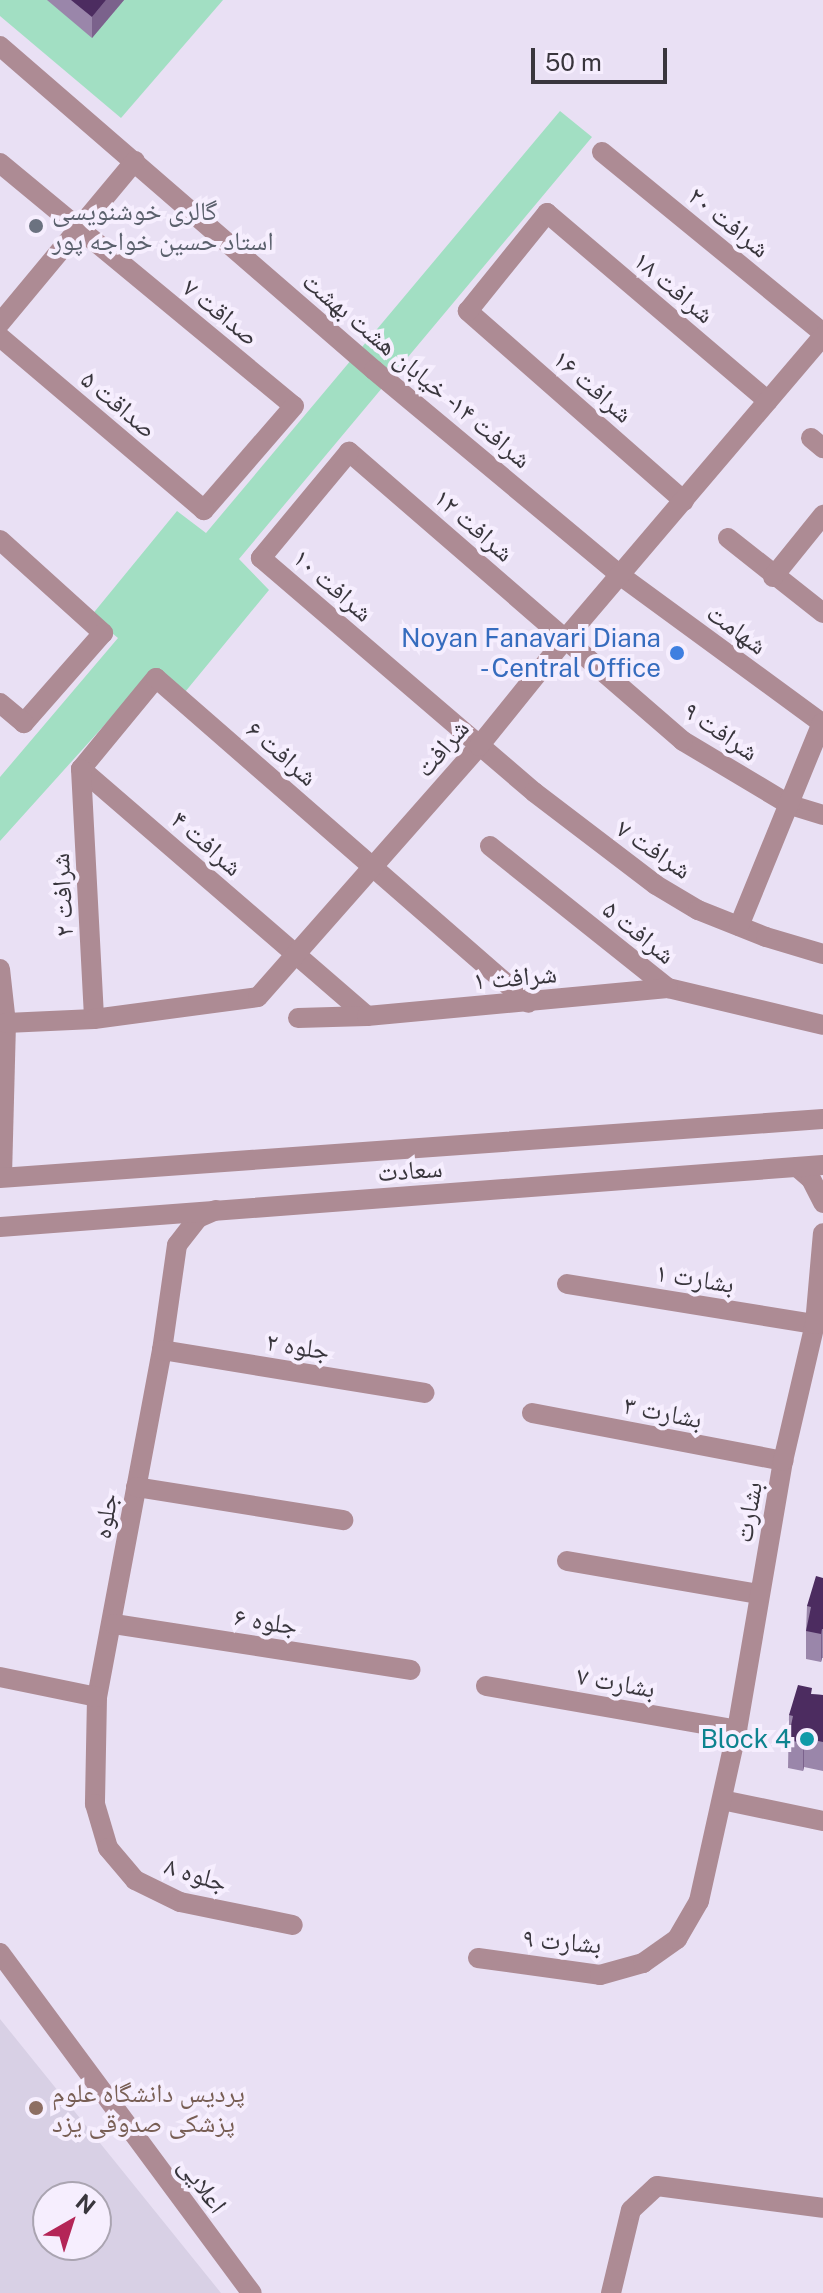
<!DOCTYPE html>
<meta charset="utf-8">
<style>
body{margin:0}
#map{position:relative;width:823px;height:2293px;overflow:hidden;background:#e9e0f4;font-family:"Public Sans","Noto Naskh Arabic",sans-serif}
div>[style]{position:absolute}
.education>*{inset:0;background:#d8d0e5}
.green>*{inset:0;background:#a2dfc3}
.minor>*{height:20px;margin:-10px;padding:0 10px;transform-origin:10px;border-radius:10px;background:#ad8b94}
.wall>*{inset:0;background:#9a86aa}
.shaded-wall>*{inset:0;background:#7b628c}
.building>*{inset:0;background:#4c2c60}
.dots>*{width:22px;height:22px;translate:-50% -50%;box-sizing:border-box;border:4px solid #f6eefe;border-radius:50%}
span{translate:-50% -50%;white-space:nowrap;text-align:center;line-height:1.15;-webkit-text-stroke:8px #f6eefe;paint-order:stroke}
.worship-label{font-size:26px;color:#5b616d}
.left{translate:0 -50%;text-align:left}
.street-label{font-size:26px;color:#39363d}
.shop-label{font-size:26px;color:#366cbe}
.right{translate:-100% -50%;text-align:right}
.culture-label{font-size:26px;color:#0d838f}
.education-label{font-size:26px;color:#785e54}
.north{position:absolute;left:32px;top:2181px;width:80px;height:80px;box-sizing:border-box;background:#f6eefe;border:2px solid #aaa4b1;border-radius:50%;rotate:39deg;font-size:22px;font-weight:700;line-height:32px;text-align:center;color:#39363d}
.north::after{content:'';display:block;margin:auto;width:28px;height:36px;background:#b42557;clip-path:polygon(50% 0,100% 100%,50% 72%,0 100%)}
.scale{position:absolute;left:531px;top:48px;width:136px;height:36px;box-sizing:border-box;border:4px solid #39363d;border-top:0;padding-left:10px;font-size:24px;line-height:28px;white-space:nowrap;color:#39363d;-webkit-text-stroke:6px #f6eefe;paint-order:stroke}
</style>
<div id="map">
<div class="education">
<i style="clip-path:polygon(evenodd,0 2019px,221px 2293px,0 2293px,0 2019px,48px 2197px,96px 2197px,96px 2245px,48px 2245px,48px 2197px)"></i>
</div>
<div class="green">
<i style="clip-path:polygon(0 0,223px 0,121px 118px,0 16px)"></i>
<i style="clip-path:polygon(560px 111px,592px 137px,239px 559px,269px 590px,185px 692px,154px 670px,0 841px,0 777px,118px 638px,91px 616px,177px 511px,206px 533px)"></i>
</div>
<div class="minor">
<i style="left:0;top:46px;width:495px;rotate:40.9deg"></i>
<i style="left:374px;top:370px;width:322px;rotate:39.8deg"></i>
<i style="left:621px;top:576px;width:250px;rotate:36.2deg"></i>
<i style="left:602px;top:152px;width:286px;rotate:39.3deg"></i>
<i style="left:0;top:163px;width:381px;rotate:39.6deg"></i>
<i style="left:294px;top:406px;width:138px;rotate:130.9deg"></i>
<i style="left:204px;top:510px;width:267px;rotate:-139.7deg"></i>
<i style="left:0;top:323px;width:211px;rotate:-50.2deg"></i>
<i style="left:811px;top:438px;width:16px;rotate:40deg"></i>
<i style="left:684px;top:501px;width:288px;rotate:-138.7deg"></i>
<i style="left:468px;top:311px;width:126px;rotate:-51.1deg"></i>
<i style="left:547px;top:213px;width:290px;rotate:40.4deg"></i>
<i style="left:728px;top:538px;width:121px;rotate:38.3deg"></i>
<i style="left:0;top:540px;width:139px;rotate:42.1deg"></i>
<i style="left:103px;top:633px;width:120px;rotate:131.3deg"></i>
<i style="left:24px;top:723px;width:31px;rotate:-140deg"></i>
<i style="left:773px;top:577px;width:80px;rotate:-51.1deg"></i>
<i style="left:81px;top:769px;width:118px;rotate:-50.5deg"></i>
<i style="left:156px;top:678px;width:494px;rotate:41.1deg"></i>
<i style="left:81px;top:769px;width:378px;rotate:40.8deg"></i>
<i style="left:81px;top:769px;width:250px;rotate:87deg"></i>
<i style="left:823px;top:815px;width:34px;rotate:-163deg"></i>
<i style="left:790px;top:805px;width:125px;rotate:-149.1deg"></i>
<i style="left:683px;top:741px;width:442px;rotate:-139.1deg"></i>
<i style="left:349px;top:452px;width:138px;rotate:129.7deg"></i>
<i style="left:261px;top:558px;width:360px;rotate:40.6deg"></i>
<i style="left:534px;top:792px;width:153px;rotate:37.3deg"></i>
<i style="left:656px;top:885px;width:49px;rotate:30.8deg"></i>
<i style="left:698px;top:910px;width:73px;rotate:21.7deg"></i>
<i style="left:766px;top:937px;width:59px;rotate:16.6deg"></i>
<i style="left:490px;top:846px;width:228px;rotate:38.6deg"></i>
<i style="left:668px;top:988px;width:159px;rotate:13.4deg"></i>
<i style="left:739px;top:926px;width:219px;rotate:-67.8deg"></i>
<i style="left:0;top:969px;width:54px;rotate:83.7deg"></i>
<i style="left:6px;top:1023px;width:154px;rotate:91.5deg"></i>
<i style="left:298px;top:1018px;width:69px;rotate:-1.7deg"></i>
<i style="left:367px;top:1016px;width:302px;rotate:-5.3deg"></i>
<i style="left:6px;top:1023px;width:88px;rotate:-2.6deg"></i>
<i style="left:94px;top:1019px;width:165px;rotate:-7.6deg"></i>
<i style="left:258px;top:997px;width:334px;rotate:-48.6deg"></i>
<i style="left:479px;top:746px;width:139px;rotate:-51.1deg"></i>
<i style="left:566px;top:638px;width:397px;rotate:-49.6deg"></i>
<i style="left:797px;top:1167px;width:18px;rotate:41deg"></i>
<i style="left:811px;top:1179px;width:27px;rotate:63deg"></i>
<i style="left:0;top:1178px;width:825px;rotate:-4.1deg"></i>
<i style="left:216px;top:1210px;width:20px;rotate:156deg"></i>
<i style="left:198px;top:1218px;width:34px;rotate:128deg"></i>
<i style="left:177px;top:1245px;width:106px;rotate:98.1deg"></i>
<i style="left:162px;top:1350px;width:353px;rotate:100.6deg"></i>
<i style="left:97px;top:1697px;width:107px;rotate:91.1deg"></i>
<i style="left:95px;top:1804px;width:46px;rotate:73.5deg"></i>
<i style="left:108px;top:1848px;width:42px;rotate:49.8deg"></i>
<i style="left:135px;top:1880px;width:50px;rotate:26.1deg"></i>
<i style="left:180px;top:1902px;width:115px;rotate:11.5deg"></i>
<i style="left:0;top:1227px;width:825px;rotate:-4.31deg"></i>
<i style="left:567px;top:1284px;width:251px;rotate:9.2deg"></i>
<i style="left:162px;top:1350px;width:266px;rotate:9.3deg"></i>
<i style="left:532px;top:1413px;width:256px;rotate:10.8deg"></i>
<i style="left:136px;top:1487px;width:210px;rotate:9.1deg"></i>
<i style="left:567px;top:1561px;width:195px;rotate:9.8deg"></i>
<i style="left:114px;top:1624px;width:300px;rotate:8.8deg"></i>
<i style="left:0;top:1677px;width:99px;rotate:11.7deg"></i>
<i style="left:486px;top:1686px;width:255px;rotate:9.9deg"></i>
<i style="left:722px;top:1800px;width:103px;rotate:11.7deg"></i>
<i style="left:0;top:1953px;width:423px;rotate:53.5deg"></i>
<i style="left:478px;top:1958px;width:123px;rotate:7.9deg"></i>
<i style="left:600px;top:1975px;width:45px;rotate:-15.6deg"></i>
<i style="left:643px;top:1963px;width:42px;rotate:-35.2deg"></i>
<i style="left:677px;top:1939px;width:44px;rotate:-59.9deg"></i>
<i style="left:699px;top:1901px;width:175px;rotate:-77.5deg"></i>
<i style="left:737px;top:1730px;width:273px;rotate:-80.3deg"></i>
<i style="left:783px;top:1461px;width:141px;rotate:-76.9deg"></i>
<i style="left:815px;top:1324px;width:91px;rotate:-85deg"></i>
<i style="left:611px;top:2293px;width:85px;rotate:-76.5deg"></i>
<i style="left:631px;top:2210px;width:35px;rotate:-43deg"></i>
<i style="left:657px;top:2186px;width:167px;rotate:7.5deg"></i>
</div>
<div class="wall">
<i style="clip-path:polygon(47px 0,124px 0,92px 38px)"></i>
<i style="clip-path:polygon(823px 1578px,823px 1658px,822px 1658px,821px 1662px,806px 1659px,806px 1631px,807px 1606px)"></i>
<i style="clip-path:polygon(812px 1694px,823px 1695px,823px 1771px,804px 1767px,803px 1771px,788px 1768px,789px 1715px)"></i>
</div>
<div class="shaded-wall">
<i style="clip-path:polygon(106px 0,124px 0,92px 38px,92px 17px)"></i>
<i style="clip-path:polygon(822px 1629px,822px 1658px,821px 1662px,821px 1634px)"></i>
<i style="clip-path:polygon(804px 1738px,804px 1767px,803px 1771px,803px 1743px)"></i>
</div>
<div class="building">
<i style="clip-path:polygon(71px 0,106px 0,92px 17px)"></i>
<i style="clip-path:polygon(816px 1576px,823px 1578px,823px 1629px,822px 1629px,821px 1634px,806px 1631px,811px 1607px,807px 1606px)"></i>
<i style="clip-path:polygon(798px 1685px,812px 1688px,811px 1694px,823px 1695px,823px 1742px,804px 1738px,803px 1743px,788px 1740px,793px 1716px,789px 1715px)"></i>
</div>
<div class="dots">
<i style="left:36px;top:226px;background:#6b7280"></i>
<i style="left:677px;top:653px;background:#3f7fe0"></i>
<i style="left:807px;top:1739px;background:#0f9aa8"></i>
<i style="left:36px;top:2108px;background:#8d6e63"></i>
</div>
<div class="worship-label">
<span class="left" style="left:52px;top:226px">گالری خوشنویسی<br>استاد حسین خواجه پور</span>
</div>
<div class="street-label">
<span style="left:729px;top:222px;rotate:39deg">شرافت ۲۰</span>
<span style="left:674px;top:287px;rotate:40deg">شرافت ۱۸</span>
<span style="left:221px;top:312px;rotate:39deg">صداقت ۷</span>
<span style="left:417px;top:370px;rotate:40deg">شرافت ۱۴- خیابان هشت بهشت</span>
<span style="left:593px;top:386px;rotate:41deg">شرافت ۱۶</span>
<span style="left:119px;top:404px;rotate:40deg">صداقت ۵</span>
<span style="left:474px;top:525px;rotate:41deg">شرافت ۱۲</span>
<span style="left:333px;top:585px;rotate:41deg">شرافت ۱۰</span>
<span style="left:737px;top:629px;rotate:36deg">شهامت</span>
<span style="left:721px;top:731px;rotate:34deg">شرافت ۹</span>
<span style="left:442px;top:748px;rotate:-49deg">شرافت</span>
<span style="left:282px;top:753px;rotate:41deg">شرافت ۶</span>
<span style="left:207px;top:843px;rotate:41deg">شرافت ۴</span>
<span style="left:654px;top:849px;rotate:34deg">شرافت ۷</span>
<span style="left:62px;top:895px;rotate:-93deg">شرافت ۲</span>
<span style="left:639px;top:932px;rotate:39deg">شرافت ۵</span>
<span style="left:515px;top:977px;rotate:-5deg">شرافت ۱</span>
<span style="left:410px;top:1170px;rotate:-4deg">سعادت</span>
<span style="left:695px;top:1278px;rotate:9deg">بشارت ۱</span>
<span style="left:298px;top:1346px;rotate:9deg">جلوه ۲</span>
<span style="left:663px;top:1412px;rotate:11deg">بشارت ۳</span>
<span style="left:748px;top:1512px;rotate:-80deg">بشارت</span>
<span style="left:105px;top:1516px;rotate:-81deg">جلوه</span>
<span style="left:266px;top:1621px;rotate:9deg">جلوه ۶</span>
<span style="left:616px;top:1682px;rotate:10deg">بشارت ۷</span>
<span style="left:196px;top:1874px;rotate:17deg">جلوه ۸</span>
<span style="left:562px;top:1941px;rotate:5deg">بشارت ۹</span>
<span style="left:203px;top:2185px;rotate:54deg">اعلایی</span>
</div>
<div class="shop-label">
<span class="right" style="left:661px;top:653px">Noyan Fanavari Diana<br>- Central Office</span>
</div>
<div class="culture-label">
<span class="right" style="left:791px;top:1739px">Block 4</span>
</div>
<div class="education-label">
<span class="left" style="left:52px;top:2108px">پردیس دانشگاه علوم<br>پزشکی صدوقی یزد</span>
</div>
<div class="north">N</div>
<div class="scale">50 m</div>
</div>
